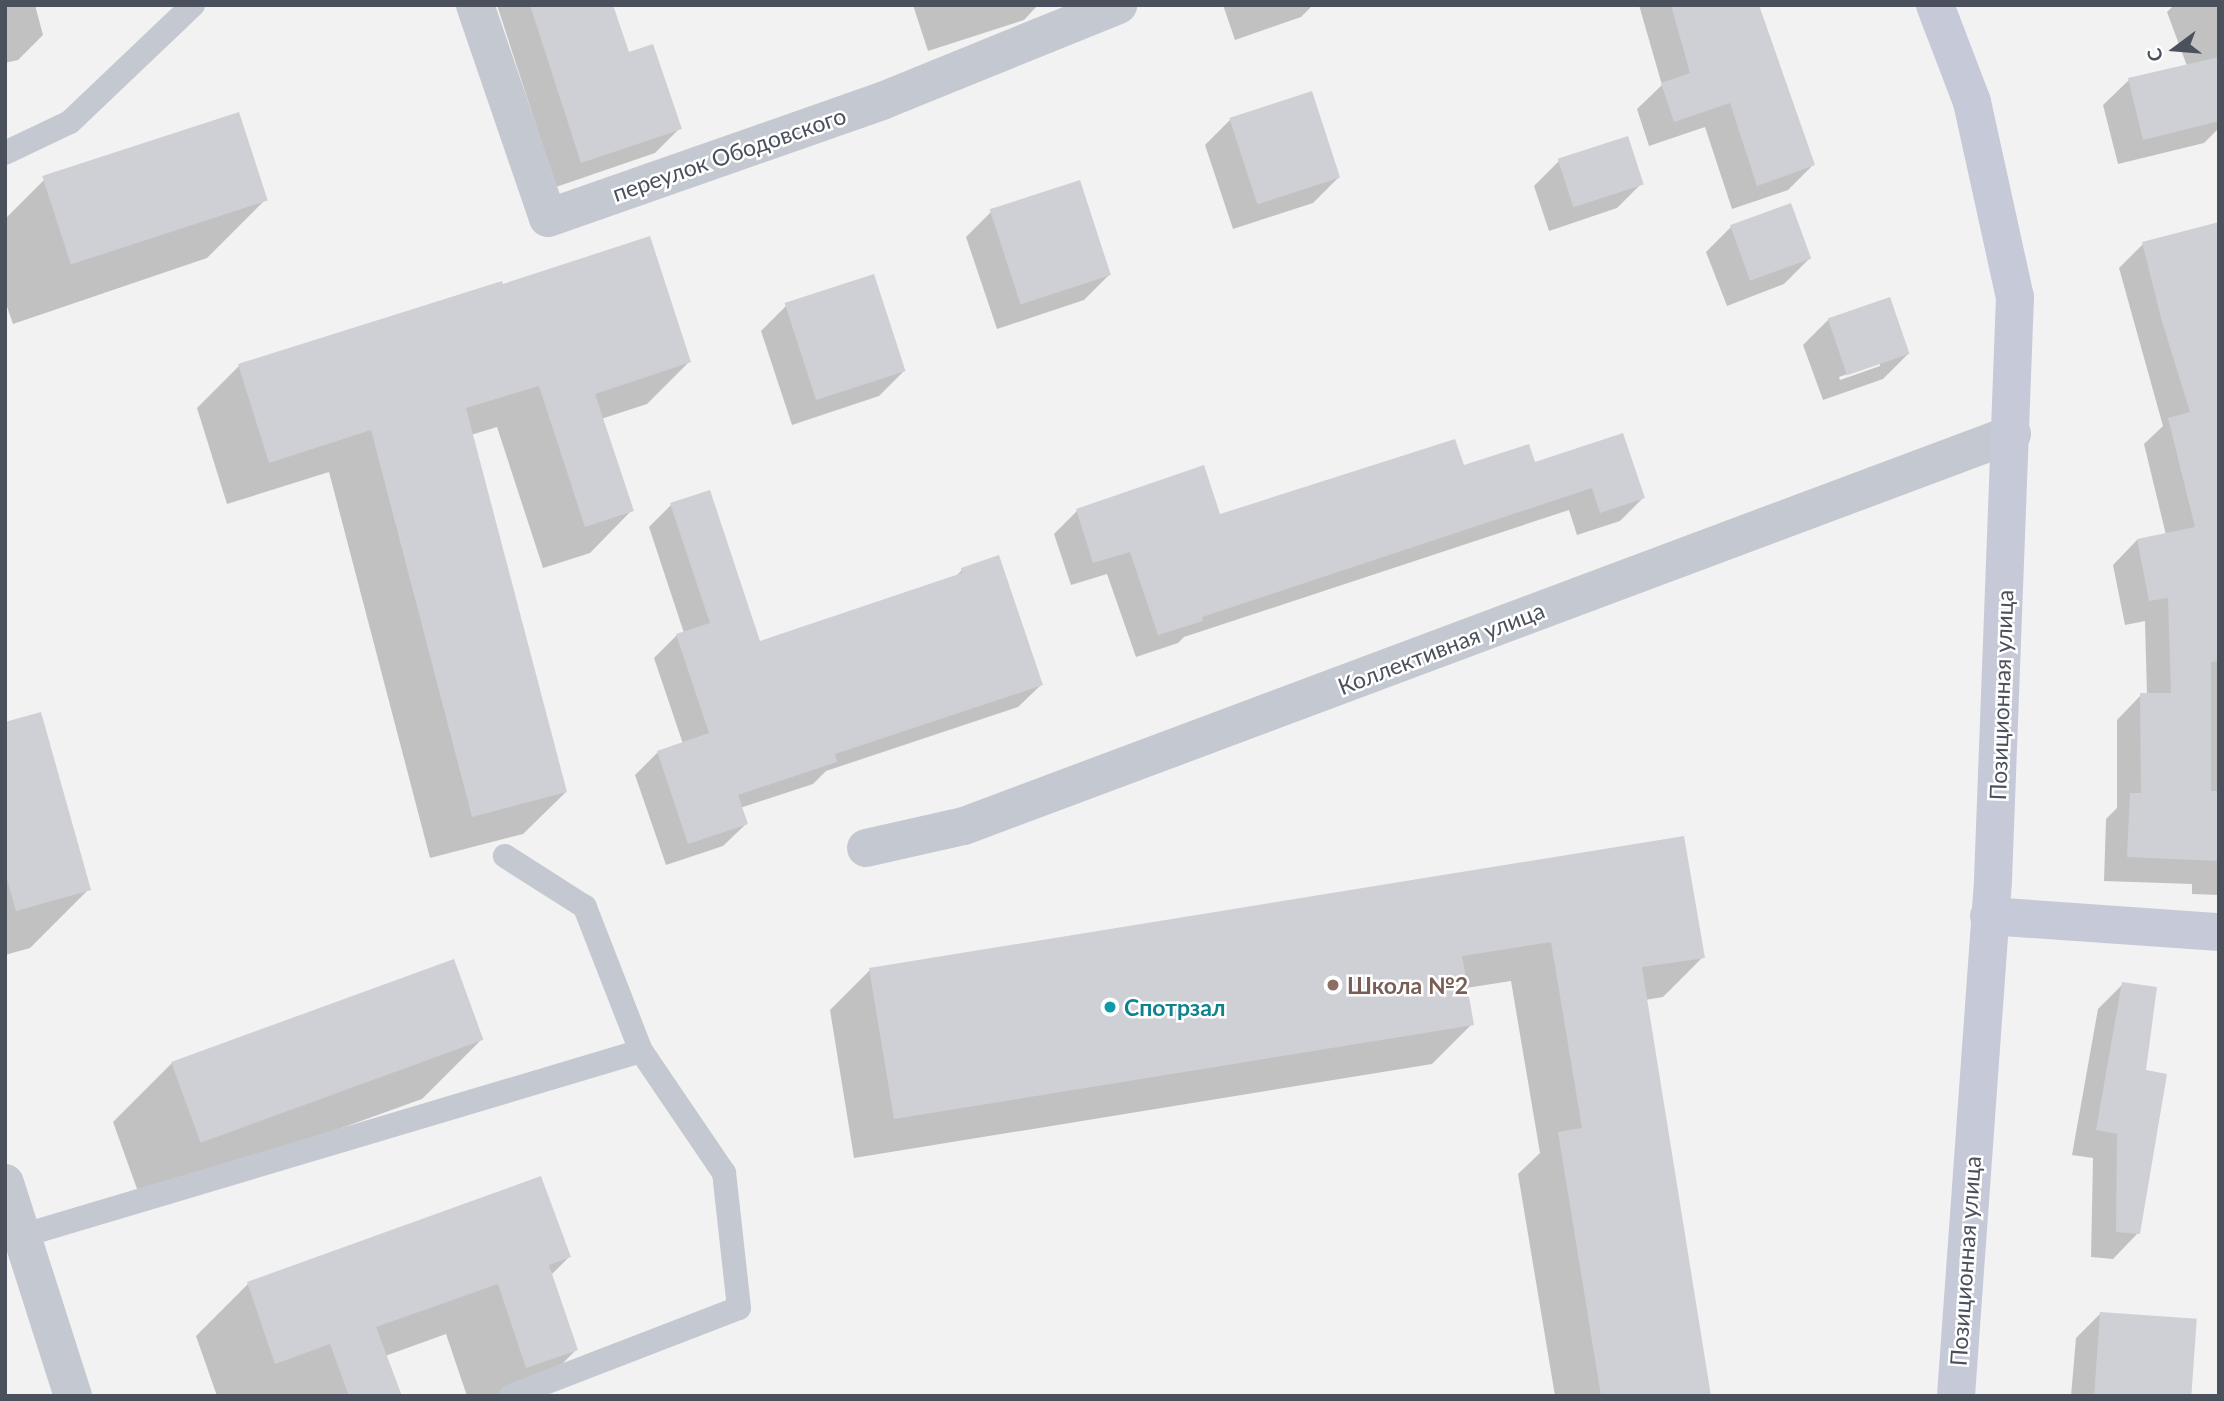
<!DOCTYPE html>
<meta charset="utf-8">
<style>
body{margin:0}
#map{position:relative;width:2224px;height:1401px;overflow:hidden;background:#f3f2f2;font-family:Lato,sans-serif}
div>[style]{position:absolute}
.shadow>*{inset:0;background:#0003}
.building>*{inset:0;background:#cfd0d5;transform-origin:0 0}
.lane>*{height:24px;margin:-12px;padding:0 12px;transform-origin:12px;border-radius:12px;background:#c4c8d1}
.street>*{height:38px;margin:-19px;padding:0 19px;transform-origin:19px;border-radius:19px;background:#c4c8d1}
.secondary>*{height:38px;margin:-19px;padding:0 19px;transform-origin:19px;border-radius:19px;background:#c6cad8}
.dots>*{width:19px;height:19px;translate:-50% -50%;box-sizing:border-box;border:4px solid #fff;border-radius:50%}
span{translate:-50% -50%;white-space:nowrap;text-align:center;line-height:1.15;-webkit-text-stroke:5px #fff;paint-order:stroke}
.street-label{font-size:23px;color:#4b505d}
.education-label{font-size:23px;color:#785e54;font-weight:700}
.left{translate:0 -50%;text-align:left}
.culture-label{font-size:23px;color:#0d838f;font-weight:700}
.frame{position:absolute;inset:0;border:7px solid #4b505d;pointer-events:none}
.north{position:absolute;left:2140px;top:14px;width:70px;height:70px;-webkit-text-stroke:5px #fff;paint-order:stroke;rotate:254deg;font-size:19px;font-weight:700;line-height:28px;text-align:center;color:#4b505d}
.north::after{content:'';display:block;margin:auto;width:24px;height:32px;background:#4b505d;clip-path:polygon(50% 0,100% 100%,50% 72%,0 100%)}
</style>
<div id="map">
<div class="shadow">
<i style="clip-path:polygon(5px 5px,35px 5px,43px 35px,18px 60px,5px 63px)"></i>
<i style="clip-path:polygon(497px 5px,611px 5px,628px 54px,680px 128px,655px 153px,556px 187px)"></i>
<i style="clip-path:polygon(913px 5px,1038px 5px,1024px 20px,928px 51px)"></i>
<i style="clip-path:polygon(1223px 5px,1313px 5px,1301px 17px,1235px 40px)"></i>
<i style="clip-path:polygon(1639px 5px,1758px 5px,1813px 165px,1788px 190px,1732px 209px,1705px 127px,1649px 146px,1637px 109px,1662px 85px)"></i>
<i style="clip-path:polygon(2174px 5px,2219px 5px,2219px 128px,2204px 143px,2118px 164px,2103px 105px,2129px 80px,2187px 66px,2167px 12px)"></i>
<i style="clip-path:polygon(237px 114px,266px 199px,207px 258px,13px 324px,5px 301px,5px 219px,43px 181px)"></i>
<i style="clip-path:polygon(1230px 120px,1338px 178px,1313px 203px,1233px 229px,1205px 145px)"></i>
<i style="clip-path:polygon(1559px 161px,1642px 183px,1617px 208px,1549px 231px,1534px 186px)"></i>
<i style="clip-path:polygon(991px 212px,1109px 275px,1084px 300px,997px 329px,966px 237px)"></i>
<i style="clip-path:polygon(1731px 227px,1809px 259px,1784px 284px,1727px 306px,1706px 252px)"></i>
<i style="clip-path:polygon(2219px 236px,2219px 895px,2192px 894px,2192px 884px,2104px 881px,2106px 819px,2117px 808px,2117px 720px,2141px 695px,2147px 695px,2145px 621px,2125px 625px,2113px 565px,2137px 540px,2166px 535px,2144px 444px,2163px 426px,2119px 268px,2143px 244px)"></i>
<i style="clip-path:polygon(786px 306px,904px 371px,879px 396px,792px 425px,761px 331px)"></i>
<i style="clip-path:polygon(evenodd,1828px 320px,1908px 354px,1883px 379px,1823px 400px,1803px 345px,1828px 320px,1880px 363px,1880px 366px,1840px 380px,1839px 377px,1880px 363px)"></i>
<i style="clip-path:polygon(689px 362px,647px 404px,601px 419px,632px 510px,590px 553px,543px 568px,497px 427px,471px 435px,566px 792px,523px 834px,430px 858px,329px 472px,227px 504px,197px 408px,239px 366px)"></i>
<i style="clip-path:polygon(1534px 464px,1643px 498px,1620px 521px,1577px 535px,1569px 510px,1184px 637px,1178px 643px,1136px 657px,1107px 574px,1071px 585px,1054px 534px,1077px 511px,1219px 516px,1463px 468px)"></i>
<i style="clip-path:polygon(671px 505px,759px 644px,954px 578px,962px 570px,1041px 685px,1018px 707px,826px 771px,813px 784px,740px 808px,746px 824px,723px 846px,666px 865px,635px 775px,658px 752px,683px 744px,654px 658px,677px 635px,684px 633px,649px 527px)"></i>
<i style="clip-path:polygon(5px 724px,89px 889px,30px 948px,5px 955px)"></i>
<i style="clip-path:polygon(1683px 838px,1703px 957px,1663px 997px,1645px 1000px,1709px 1396px,1555px 1396px,1518px 1174px,1540px 1153px,1511px 981px,1466px 988px,1472px 1024px,1432px 1064px,854px 1158px,830px 1010px,870px 970px)"></i>
<i style="clip-path:polygon(453px 962px,481px 1040px,422px 1099px,141px 1200px,113px 1122px,172px 1063px)"></i>
<i style="clip-path:polygon(2123px 984px,2144px 1071px,2138px 1233px,2113px 1259px,2091px 1257px,2093px 1158px,2072px 1155px,2098px 1009px)"></i>
<i style="clip-path:polygon(540px 1179px,569px 1257px,551px 1275px,576px 1350px,530px 1396px,467px 1396px,446px 1334px,385px 1356px,400px 1396px,217px 1396px,196px 1336px,248px 1284px)"></i>
<i style="clip-path:polygon(2101px 1313px,2188px 1396px,2071px 1396px,2076px 1338px)"></i>
</div>
<div class="building">
<i style="clip-path:polygon(530px 5px,613px 5px,629px 52px,653px 44px,682px 129px,581px 163px)"></i>
<i style="clip-path:polygon(1671px 5px,1759px 5px,1815px 165px,1757px 186px,1730px 103px,1674px 122px,1661px 83px,1690px 73px)"></i>
<i style="clip-path:polygon(2219px 57px,2219px 121px,2143px 140px,2128px 78px)"></i>
<i style="left:1312px;top:91px;width:91px;height:87px;rotate:72deg"></i>
<i style="left:239px;top:112px;width:93px;height:207px;rotate:72deg"></i>
<i style="left:1628px;top:136px;width:51px;height:74px;rotate:72deg"></i>
<i style="left:1080px;top:180px;width:100px;height:95px;rotate:72deg"></i>
<i style="left:1791px;top:203px;width:59px;height:65px;rotate:70deg"></i>
<i style="clip-path:polygon(2219px 222px,2219px 661px,2211px 662px,2211px 791px,2219px 791px,2219px 861px,2127px 857px,2130px 793px,2141px 793px,2140px 693px,2171px 693px,2168px 598px,2149px 601px,2137px 539px,2195px 527px,2168px 418px,2190px 412px,2161px 318px,2142px 242px)"></i>
<i style="clip-path:polygon(650px 236px,691px 362px,595px 394px,634px 511px,585px 527px,539px 386px,466px 408px,567px 792px,472px 817px,371px 430px,269px 463px,238px 364px,502px 281px,503px 284px)"></i>
<i style="left:874px;top:274px;width:102px;height:94px;rotate:72deg"></i>
<i style="left:1890px;top:297px;width:60px;height:66px;rotate:71deg"></i>
<i style="clip-path:polygon(1623px 433px,1645px 498px,1600px 513px,1592px 488px,1202px 617px,1203px 621px,1158px 635px,1130px 552px,1093px 563px,1076px 509px,1204px 465px,1220px 514px,1455px 439px,1464px 465px,1529px 444px,1535px 462px)"></i>
<i style="clip-path:polygon(710px 490px,760px 641px,962px 573px,961px 568px,999px 555px,1043px 685px,835px 754px,837px 762px,738px 795px,748px 824px,688px 844px,657px 751px,709px 733px,676px 634px,710px 623px,670px 503px)"></i>
<i style="clip-path:polygon(41px 712px,91px 890px,16px 911px,5px 872px,5px 722px)"></i>
<i style="clip-path:polygon(1684px 836px,1705px 958px,1642px 967px,1711px 1396px,1601px 1396px,1558px 1132px,1582px 1128px,1551px 942px,1462px 956px,1474px 1025px,894px 1119px,869px 968px)"></i>
<i style="left:454px;top:959px;width:86px;height:301px;rotate:70deg"></i>
<i style="clip-path:polygon(2122px 982px,2157px 987px,2146px 1070px,2167px 1074px,2140px 1234px,2116px 1232px,2117px 1134px,2096px 1130px)"></i>
<i style="clip-path:polygon(541px 1176px,571px 1257px,549px 1265px,578px 1350px,526px 1368px,498px 1284px,376px 1327px,402px 1396px,349px 1396px,330px 1344px,275px 1364px,247px 1282px)"></i>
<i style="left:2100px;top:1312px;width:97px;height:84px;rotate:4deg"></i>
</div>
<div class="lane">
<i style="left:5px;top:153px;width:72px;rotate:-25.5deg"></i>
<i style="left:70px;top:122px;width:170px;rotate:-43.6deg"></i>
<i style="left:21px;top:1236px;width:647px;rotate:-16.61deg"></i>
<i style="left:641px;top:1051px;width:155px;rotate:-111.3deg"></i>
<i style="left:585px;top:907px;width:95px;rotate:-147.5deg"></i>
<i style="left:511px;top:1396px;width:244px;rotate:-21.1deg"></i>
<i style="left:739px;top:1308px;width:136px;rotate:-96.3deg"></i>
<i style="left:724px;top:1173px;width:148px;rotate:-124.2deg"></i>
</div>
<div class="street">
<i style="left:475px;top:5px;width:225px;rotate:71.1deg"></i>
<i style="left:548px;top:218px;width:354px;rotate:-19.3deg"></i>
<i style="left:882px;top:101px;width:255px;rotate:-22.1deg"></i>
<i style="left:866px;top:848px;width:100px;rotate:-12.7deg"></i>
<i style="left:964px;top:826px;width:1119px;rotate:-20.51deg"></i>
<i style="left:5px;top:1183px;width:224px;rotate:72.3deg"></i>
</div>
<div class="secondary">
<i style="left:1935px;top:5px;width:104px;rotate:69.1deg"></i>
<i style="left:1972px;top:102px;width:200px;rotate:77.6deg"></i>
<i style="left:2015px;top:297px;width:584px;rotate:92.16deg"></i>
<i style="left:1993px;top:881px;width:516px;rotate:94.11deg"></i>
<i style="left:1989px;top:916px;width:231px;rotate:4deg"></i>
</div>
<div class="dots">
<i style="left:1333px;top:985px;background:#8d6e63"></i>
<i style="left:1110px;top:1007px;background:#0f9aa8"></i>
</div>
<div class="street-label">
<span style="left:729px;top:154px;rotate:-19deg">переулок Ободовского</span>
<span style="left:1441px;top:648px;rotate:-21deg">Коллективная улица</span>
<span style="left:2001px;top:695px;rotate:-88deg">Позиционная улица</span>
<span style="left:1965px;top:1261px;rotate:-86deg">Позиционная улица</span>
</div>
<div class="education-label">
<span class="left" style="left:1347px;top:985px">Школа №2</span>
</div>
<div class="culture-label">
<span class="left" style="left:1124px;top:1007px">Спотрзал</span>
</div>
<div class="frame"></div>
<div class="north">С</div>
</div>
